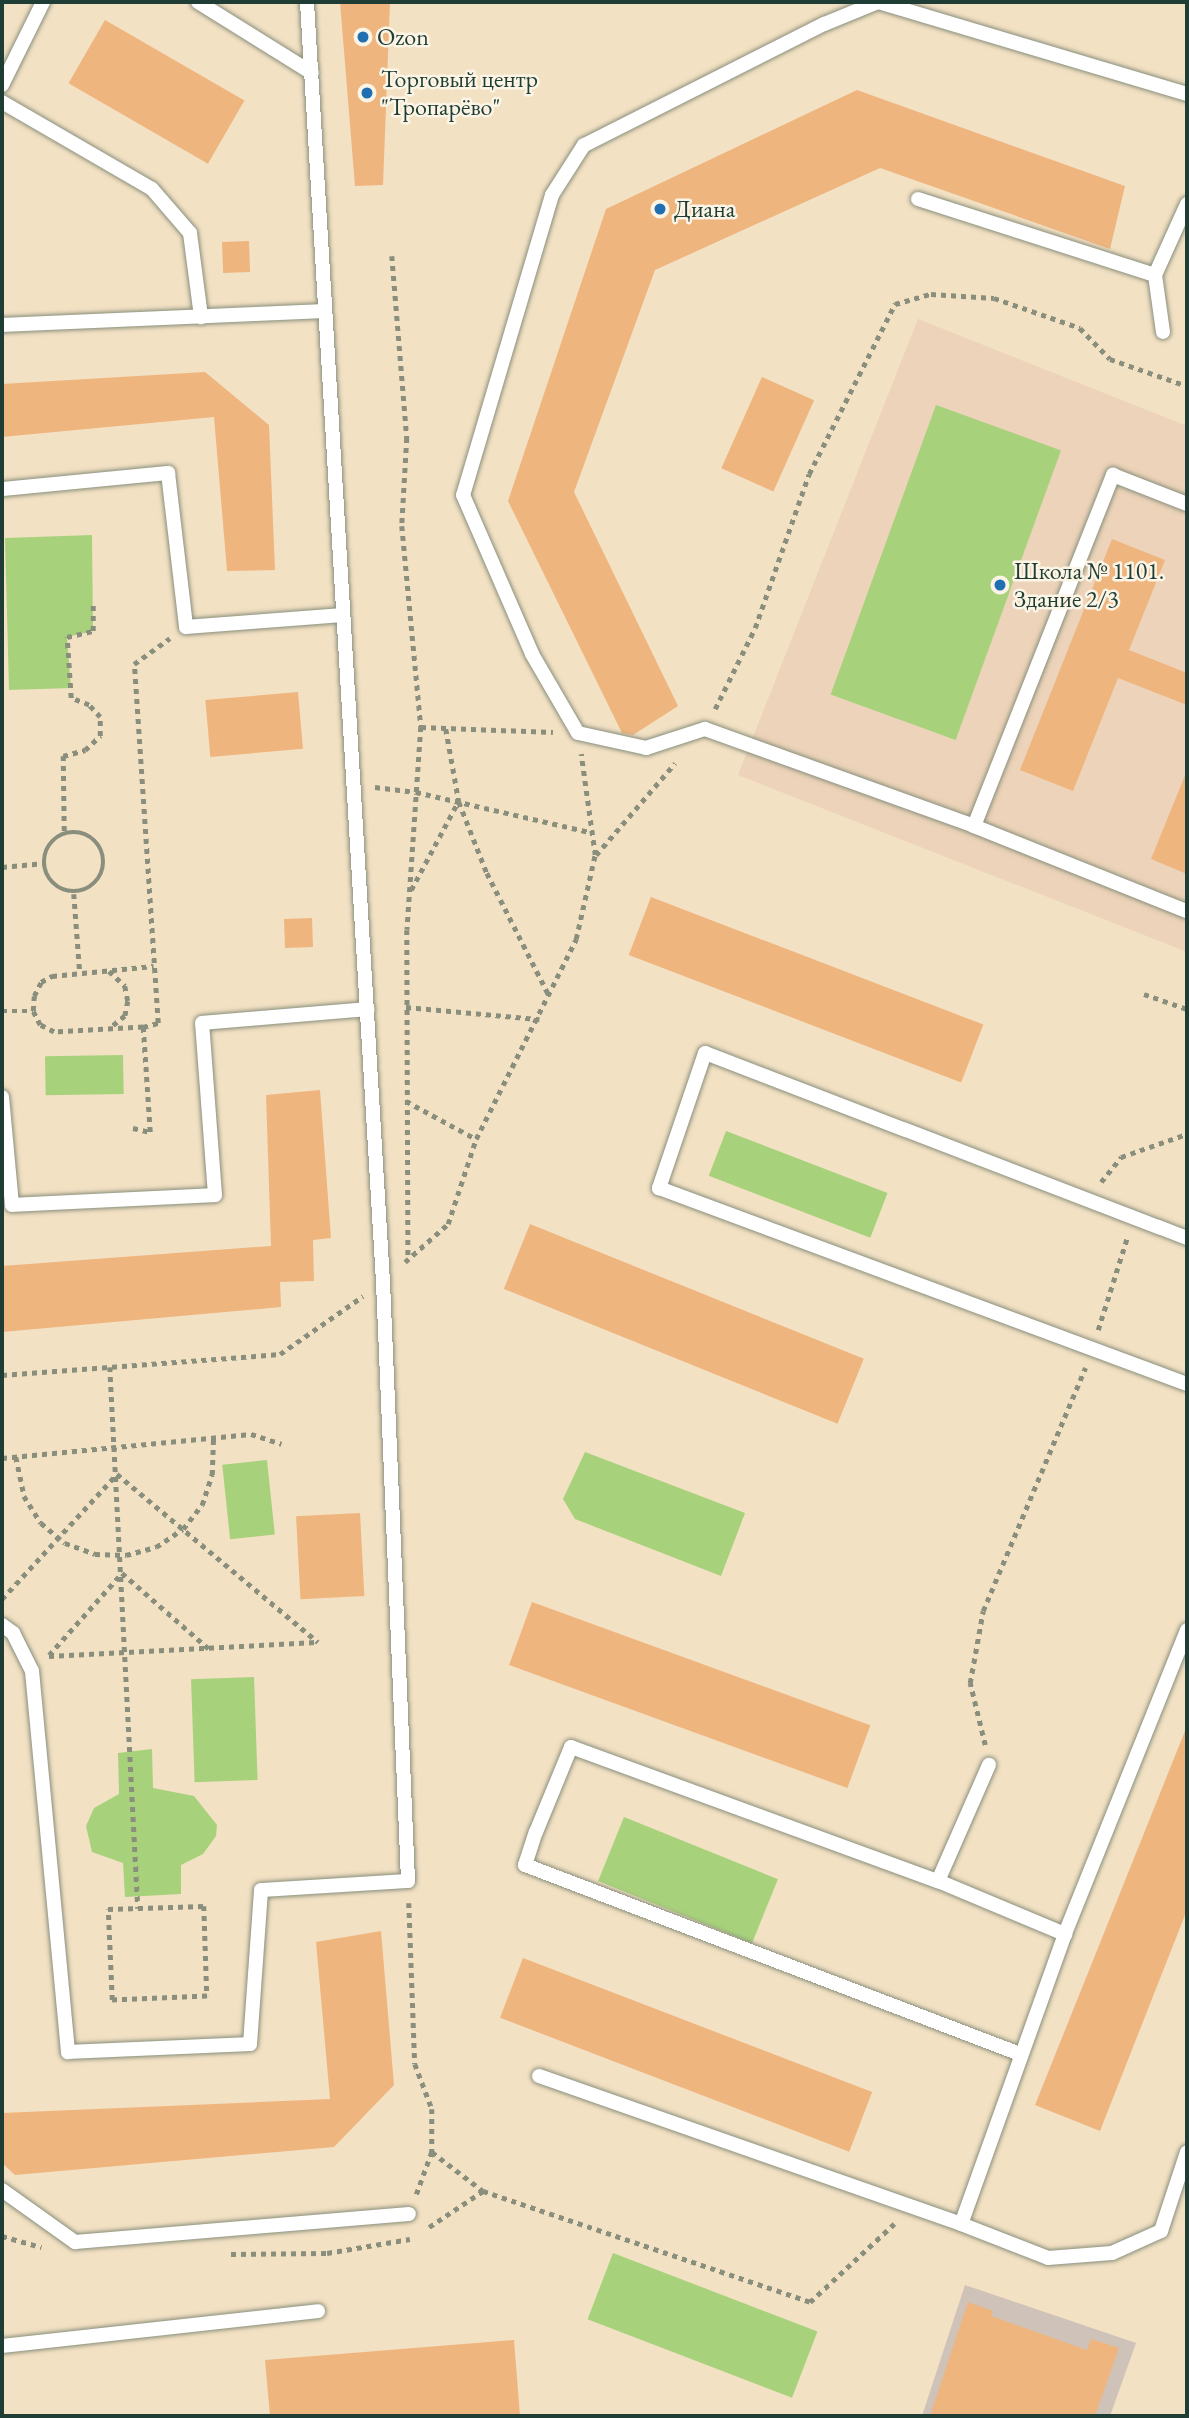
<!DOCTYPE html>
<meta charset="utf-8">
<style>
body{margin:0}
#map{position:relative;width:1189px;height:2418px;overflow:hidden;background:#f3e1c4;font-family:"EB Garamond",serif}
div>[style]{position:absolute}
.built>*{inset:0;background:#ecd3b9}
.industrial>*{inset:0;background:#cec2b9}
.green>*{inset:0;background:#a8d17c;transform-origin:0 0}
.building>*{inset:0;background:#efb57f;transform-origin:0 0}
.path>*{height:4.5px;margin-top:-2.25px;transform-origin:0;background:repeating-linear-gradient(90deg,#898f7c 0 5px,transparent 0 10px)}
.path>.ring{margin:-2.25px;padding:0;box-sizing:content-box;background:none;border:4.5px solid #898f7c;border-radius:50%}
.roads{filter:drop-shadow(0 0 2px #898f7c) drop-shadow(0 0 2px #898f7c)}
.lane>*{height:14px;margin:-7px;padding:0 7px;transform-origin:7px;border-radius:7px;background:#fff}
.dots>*{width:19px;height:19px;translate:-50% -50%;box-sizing:border-box;border:4px solid #fcf5e5;border-radius:50%}
span{translate:-50% -50%;white-space:nowrap;text-align:center;line-height:1.15;-webkit-text-stroke:5px #fcf5e5;paint-order:stroke}
.poi-label{font-size:24px;color:#1f3d34}
.left{translate:0 -50%;text-align:left}
.frame{position:absolute;inset:0;border:4px solid #1f3d34;pointer-events:none}
</style>
<div id="map">
<div class="built">
<i style="clip-path:polygon(918px 319px,1187px 426px,1187px 952px,738px 775px)"></i>
</div>
<div class="industrial">
<i style="clip-path:polygon(965px 2285px,1136px 2343px,1110px 2416px,922px 2416px)"></i>
</div>
<div class="green">
<i style="left:936px;top:405px;width:133px;height:308px;rotate:20deg"></i>
<i style="clip-path:polygon(92px 535px,93px 631px,67px 637px,71px 688px,9px 690px,5px 538px)"></i>
<i style="left:123px;top:1055px;width:39px;height:78px;rotate:89deg"></i>
<i style="left:726px;top:1131px;width:173px;height:48px;rotate:21deg"></i>
<i style="clip-path:polygon(585px 1452px,745px 1513px,721px 1576px,575px 1519px,563px 1499px)"></i>
<i style="left:267px;top:1460px;width:75px;height:45px;rotate:84deg"></i>
<i style="left:254px;top:1677px;width:103px;height:63px;rotate:88deg"></i>
<i style="clip-path:polygon(152px 1749px,153px 1788px,194px 1796px,217px 1825px,216px 1836px,203px 1854px,181px 1865px,181px 1894px,125px 1897px,123px 1863px,92px 1852px,86px 1826px,94px 1808px,119px 1794px,118px 1753px)"></i>
<i style="left:624px;top:1817px;width:166px;height:69px;rotate:22deg"></i>
<i style="left:613px;top:2253px;width:219px;height:71px;rotate:21deg"></i>
</div>
<div class="building">
<i style="clip-path:polygon(340px 2px,390px 2px,383px 185px,355px 186px)"></i>
<i style="left:105px;top:20px;width:161px;height:73px;rotate:30deg"></i>
<i style="clip-path:polygon(857px 90px,1125px 186px,1110px 249px,880px 168px,655px 270px,574px 492px,678px 706px,633px 735px,622px 733px,508px 501px,606px 209px)"></i>
<i style="left:249px;top:241px;width:31px;height:27px;rotate:88deg"></i>
<i style="clip-path:polygon(205px 372px,269px 425px,275px 570px,227px 571px,214px 417px,2px 437px,2px 384px)"></i>
<i style="left:762px;top:377px;width:57px;height:100px;rotate:24deg"></i>
<i style="clip-path:polygon(1112px 539px,1165px 560px,1129px 650px,1187px 673px,1187px 705px,1118px 678px,1073px 791px,1020px 770px)"></i>
<i style="left:298px;top:692px;width:57px;height:93px;rotate:85deg"></i>
<i style="clip-path:polygon(1186px 773px,1187px 773px,1187px 874px,1151px 859px)"></i>
<i style="left:651px;top:897px;width:356px;height:62px;rotate:21deg"></i>
<i style="left:312px;top:918px;width:29px;height:28px;rotate:88deg"></i>
<i style="clip-path:polygon(320px 1090px,331px 1238px,313px 1240px,314px 1281px,280px 1282px,281px 1307px,2px 1332px,2px 1266px,271px 1246px,266px 1095px)"></i>
<i style="left:530px;top:1224px;width:360px;height:70px;rotate:22deg"></i>
<i style="left:360px;top:1513px;width:83px;height:64px;rotate:87deg"></i>
<i style="left:532px;top:1602px;width:360px;height:67px;rotate:20deg"></i>
<i style="clip-path:polygon(1187px 1726px,1187px 1910px,1100px 2131px,1035px 2105px)"></i>
<i style="clip-path:polygon(381px 1931px,394px 2085px,334px 2147px,15px 2175px,2px 2163px,2px 2113px,330px 2099px,316px 1942px)"></i>
<i style="left:523px;top:1958px;width:374px;height:64px;rotate:21deg"></i>
<i style="clip-path:polygon(968px 2302px,993px 2311px,991px 2316px,1087px 2350px,1091px 2339px,1119px 2348px,1095px 2416px,930px 2416px)"></i>
<i style="clip-path:polygon(514px 2340px,520px 2416px,270px 2416px,265px 2360px)"></i>
</div>
<div class="path">
<i style="left:392px;top:256px;width:183px;rotate:85.3deg"></i>
<i style="left:407px;top:438px;width:88px;rotate:93.3deg"></i>
<i style="left:402px;top:526px;width:202px;rotate:84.6deg"></i>
<i style="left:421px;top:727px;width:203px;rotate:93.9deg"></i>
<i style="left:407px;top:930px;width:329px;rotate:89.8deg"></i>
<i style="left:715px;top:709px;width:90px;rotate:-63.7deg"></i>
<i style="left:755px;top:628px;width:163px;rotate:-70.7deg"></i>
<i style="left:809px;top:474px;width:191px;rotate:-63.2deg"></i>
<i style="left:895px;top:304px;width:37px;rotate:-16deg"></i>
<i style="left:931px;top:294px;width:63px;rotate:3.6deg"></i>
<i style="left:994px;top:298px;width:91px;rotate:19.2deg"></i>
<i style="left:1080px;top:328px;width:43px;rotate:45.9deg"></i>
<i style="left:1110px;top:359px;width:82px;rotate:19.3deg"></i>
<i style="left:421px;top:727px;width:132px;rotate:2.2deg"></i>
<i style="left:446px;top:729px;width:74px;rotate:79.9deg"></i>
<i style="left:459px;top:802px;width:76px;rotate:68.5deg"></i>
<i style="left:487px;top:873px;width:139px;rotate:63.1deg"></i>
<i style="left:375px;top:787px;width:41px;rotate:7deg"></i>
<i style="left:416px;top:792px;width:178px;rotate:13deg"></i>
<i style="left:64px;top:831px;width:75px;rotate:-90.8deg"></i>
<i style="left:63px;top:756px;width:23px;rotate:-15deg"></i>
<i style="left:85px;top:750px;width:21px;rotate:-43deg"></i>
<i style="left:100px;top:736px;width:19px;rotate:-90deg"></i>
<i style="left:100px;top:717px;width:16px;rotate:-133deg"></i>
<i style="left:89px;top:705px;width:19px;rotate:-159deg"></i>
<i style="left:71px;top:698px;width:61px;rotate:-93.8deg"></i>
<i style="left:67px;top:637px;width:27px;rotate:-13deg"></i>
<i style="left:93px;top:631px;width:26px;rotate:-90deg"></i>
<i class="ring" style="left:44px;top:832px;width:55.5px;height:55.5px"></i>
<i style="left:596px;top:855px;width:121px;rotate:-49.3deg"></i>
<i style="left:2px;top:867px;width:43px;rotate:-5.3deg"></i>
<i style="left:411px;top:890px;width:100px;rotate:-61.9deg"></i>
<i style="left:74px;top:894px;width:79px;rotate:85.7deg"></i>
<i style="left:109px;top:971px;width:22px;rotate:43deg"></i>
<i style="left:125px;top:986px;width:15px;rotate:79deg"></i>
<i style="left:128px;top:1001px;width:15px;rotate:101deg"></i>
<i style="left:125px;top:1016px;width:19px;rotate:141deg"></i>
<i style="left:1144px;top:994px;width:46px;rotate:19.2deg"></i>
<i style="left:406px;top:1007px;width:134px;rotate:5.2deg"></i>
<i style="left:2px;top:1011px;width:31px"></i>
<i style="left:143px;top:1027px;width:89px;rotate:176.8deg"></i>
<i style="left:54px;top:1032px;width:16px;rotate:-153deg"></i>
<i style="left:40px;top:1025px;width:16px;rotate:-117deg"></i>
<i style="left:33px;top:1011px;width:15px;rotate:-86deg"></i>
<i style="left:34px;top:996px;width:16px;rotate:-63deg"></i>
<i style="left:41px;top:982px;width:13px;rotate:-29deg"></i>
<i style="left:52px;top:976px;width:102px;rotate:-5.6deg"></i>
<i style="left:406px;top:1101px;width:80px;rotate:28.5deg"></i>
<i style="left:133px;top:1128px;width:17px;rotate:13deg"></i>
<i style="left:150px;top:1132px;width:105px;rotate:-93.8deg"></i>
<i style="left:143px;top:1027px;width:16px;rotate:-15deg"></i>
<i style="left:158px;top:1023px;width:360px;rotate:-93.8deg"></i>
<i style="left:134px;top:664px;width:44px;rotate:-35.8deg"></i>
<i style="left:1101px;top:1182px;width:32px;rotate:-51deg"></i>
<i style="left:1121px;top:1157px;width:70px;rotate:-19.2deg"></i>
<i style="left:405px;top:1262px;width:57px;rotate:-41.5deg"></i>
<i style="left:448px;top:1224px;width:89px;rotate:-71.8deg"></i>
<i style="left:476px;top:1139px;width:224px;rotate:-63.4deg"></i>
<i style="left:576px;top:939px;width:86px;rotate:-77.3deg"></i>
<i style="left:595px;top:855px;width:102px;rotate:-97.9deg"></i>
<i style="left:1098px;top:1330px;width:96px;rotate:-72.5deg"></i>
<i style="left:110px;top:1367px;width:542px;rotate:87.04deg"></i>
<i style="left:2px;top:1375px;width:279px;rotate:-4.3deg"></i>
<i style="left:280px;top:1354px;width:101px;rotate:-34.9deg"></i>
<i style="left:16px;top:1457px;width:40px;rotate:78deg"></i>
<i style="left:24px;top:1496px;width:32px;rotate:58deg"></i>
<i style="left:41px;top:1523px;width:31px;rotate:40deg"></i>
<i style="left:65px;top:1543px;width:32px;rotate:20deg"></i>
<i style="left:95px;top:1554px;width:31px;rotate:2deg"></i>
<i style="left:126px;top:1555px;width:31px;rotate:-15deg"></i>
<i style="left:156px;top:1547px;width:32px;rotate:-34deg"></i>
<i style="left:183px;top:1529px;width:31px;rotate:-52deg"></i>
<i style="left:202px;top:1505px;width:32px;rotate:-72deg"></i>
<i style="left:212px;top:1475px;width:37px;rotate:-88deg"></i>
<i style="left:2px;top:1458px;width:250px;rotate:-5.5deg"></i>
<i style="left:251px;top:1434px;width:32px;rotate:18deg"></i>
<i style="left:2px;top:1599px;width:170px;rotate:-47.4deg"></i>
<i style="left:117px;top:1474px;width:262px;rotate:39.9deg"></i>
<i style="left:49px;top:1655px;width:110px;rotate:-48.3deg"></i>
<i style="left:122px;top:1573px;width:116px;rotate:41.1deg"></i>
<i style="left:49px;top:1656px;width:268px;rotate:-3deg"></i>
<i style="left:985px;top:1745px;width:64px;rotate:-103.6deg"></i>
<i style="left:970px;top:1683px;width:73px;rotate:-79.8deg"></i>
<i style="left:983px;top:1611px;width:264px;rotate:-67.2deg"></i>
<i style="left:409px;top:1903px;width:161px;rotate:87.9deg"></i>
<i style="left:415px;top:2064px;width:48px;rotate:69.3deg"></i>
<i style="left:432px;top:2109px;width:43px;rotate:90deg"></i>
<i style="left:432px;top:2152px;width:47px;rotate:110deg"></i>
<i style="left:204px;top:1906px;width:90px;rotate:88.1deg"></i>
<i style="left:207px;top:1996px;width:95px;rotate:177.6deg"></i>
<i style="left:112px;top:2000px;width:91px;rotate:-92.5deg"></i>
<i style="left:108px;top:1909px;width:96px;rotate:-1.8deg"></i>
<i style="left:432px;top:2152px;width:64px;rotate:37.4deg"></i>
<i style="left:483px;top:2191px;width:345px;rotate:18.7deg"></i>
<i style="left:810px;top:2302px;width:115px;rotate:-42.9deg"></i>
<i style="left:429px;top:2227px;width:65px;rotate:-33.7deg"></i>
<i style="left:2px;top:2236px;width:41px;rotate:15.8deg"></i>
<i style="left:231px;top:2254px;width:96px;rotate:-0.6deg"></i>
<i style="left:327px;top:2253px;width:84px;rotate:-9.6deg"></i>
</div>
<div class="roads">
<div class="lane">
<i style="left:198px;top:2px;width:134px;rotate:31.9deg"></i>
<i style="left:2px;top:85px;width:93px;rotate:-63.7deg"></i>
<i style="left:1187px;top:94px;width:322px;rotate:-163.4deg"></i>
<i style="left:878px;top:2px;width:58px;rotate:157.8deg"></i>
<i style="left:824px;top:24px;width:269px;rotate:153.2deg"></i>
<i style="left:584px;top:145px;width:59px;rotate:122.6deg"></i>
<i style="left:552px;top:195px;width:313px;rotate:106.5deg"></i>
<i style="left:463px;top:495px;width:173px;rotate:66.5deg"></i>
<i style="left:532px;top:654px;width:91px;rotate:59.8deg"></i>
<i style="left:578px;top:733px;width:70px;rotate:12.4deg"></i>
<i style="left:646px;top:748px;width:62px;rotate:-17.9deg"></i>
<i style="left:705px;top:729px;width:286px;rotate:19.8deg"></i>
<i style="left:974px;top:826px;width:229px;rotate:21.8deg"></i>
<i style="left:2px;top:102px;width:173px;rotate:30.1deg"></i>
<i style="left:152px;top:189px;width:58px;rotate:49.2deg"></i>
<i style="left:190px;top:233px;width:85px;rotate:82.5deg"></i>
<i style="left:918px;top:199px;width:249px;rotate:17.8deg"></i>
<i style="left:2px;top:325px;width:322px;rotate:-2.5deg"></i>
<i style="left:1163px;top:332px;width:58px;rotate:-98deg"></i>
<i style="left:1155px;top:275px;width:78px;rotate:-65.7deg"></i>
<i style="left:2px;top:489px;width:167px;rotate:-5.5deg"></i>
<i style="left:168px;top:473px;width:155px;rotate:83.3deg"></i>
<i style="left:186px;top:627px;width:157px;rotate:-4.4deg"></i>
<i style="left:974px;top:826px;width:378px;rotate:-68.4deg"></i>
<i style="left:1113px;top:475px;width:79px;rotate:21.4deg"></i>
<i style="left:2px;top:1097px;width:108px;rotate:84.7deg"></i>
<i style="left:12px;top:1205px;width:203px;rotate:-2.8deg"></i>
<i style="left:215px;top:1195px;width:172px;rotate:-94.3deg"></i>
<i style="left:202px;top:1023px;width:166px;rotate:-4.8deg"></i>
<i style="left:1187px;top:1238px;width:516px;rotate:-159deg"></i>
<i style="left:705px;top:1053px;width:143px;rotate:108.8deg"></i>
<i style="left:659px;top:1188px;width:563px;rotate:20.37deg"></i>
<i style="left:2px;top:1625px;width:14px;rotate:36deg"></i>
<i style="left:13px;top:1633px;width:42px;rotate:63.4deg"></i>
<i style="left:32px;top:1671px;width:383px;rotate:84.6deg"></i>
<i style="left:68px;top:2052px;width:182px;rotate:-2.5deg"></i>
<i style="left:250px;top:2044px;width:154px;rotate:-85.9deg"></i>
<i style="left:261px;top:1890px;width:147px;rotate:-3.5deg"></i>
<i style="left:408px;top:1881px;width:600px;rotate:-92.39deg"></i>
<i style="left:383px;top:1282px;width:1282px;rotate:-93.4deg"></i>
<i style="left:1187px;top:1630px;width:328px;rotate:111.9deg"></i>
<i style="left:1065px;top:1934px;width:308px;rotate:109.7deg"></i>
<i style="left:961px;top:2224px;width:93px;rotate:21.3deg"></i>
<i style="left:1048px;top:2258px;width:64px;rotate:-4.5deg"></i>
<i style="left:1112px;top:2253px;width:54px;rotate:-24.2deg"></i>
<i style="left:1161px;top:2231px;width:83px;rotate:-71.8deg"></i>
<i style="left:938px;top:1881px;width:127px;rotate:-66.3deg"></i>
<i style="left:1020px;top:2054px;width:530px;rotate:-159.1deg"></i>
<i style="left:525px;top:1865px;width:35px;rotate:-72deg"></i>
<i style="left:536px;top:1832px;width:92px;rotate:-67.6deg"></i>
<i style="left:571px;top:1747px;width:391px;rotate:20.1deg"></i>
<i style="left:938px;top:1881px;width:138px;rotate:22.7deg"></i>
<i style="left:539px;top:2076px;width:447px;rotate:19.3deg"></i>
<i style="left:2px;top:2190px;width:90px;rotate:35.5deg"></i>
<i style="left:75px;top:2242px;width:335px;rotate:-4.8deg"></i>
<i style="left:2px;top:2346px;width:318px;rotate:-6.3deg"></i>
</div>
</div>
<div class="dots">
<i style="left:363px;top:37px;background:#1f6fb2"></i>
<i style="left:367px;top:93px;background:#1f6fb2"></i>
<i style="left:660px;top:209px;background:#1f6fb2"></i>
<i style="left:1000px;top:585px;background:#1f6fb2"></i>
</div>
<div class="poi-label">
<span class="left" style="left:377px;top:37px">Ozon</span>
<span class="left" style="left:381px;top:93px">Торговый центр<br>"Тропарёво"</span>
<span class="left" style="left:674px;top:209px">Диана</span>
<span class="left" style="left:1014px;top:585px">Школа № 1101.<br>Здание 2/3</span>
</div>
<div class="frame"></div>
</div>
